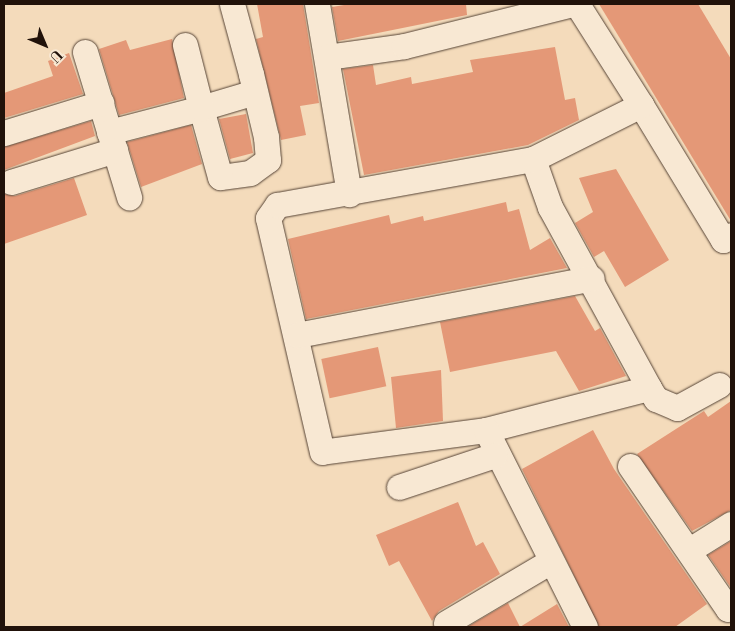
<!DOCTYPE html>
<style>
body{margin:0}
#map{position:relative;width:735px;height:631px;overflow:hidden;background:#f4dbbb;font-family:"Libre Bodoni",serif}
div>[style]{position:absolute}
.building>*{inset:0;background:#e49877;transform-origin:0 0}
.roads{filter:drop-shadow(0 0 1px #564436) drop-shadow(0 0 1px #564436)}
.street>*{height:25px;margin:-12.5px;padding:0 12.5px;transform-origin:12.5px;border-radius:12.5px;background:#f8e8d3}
span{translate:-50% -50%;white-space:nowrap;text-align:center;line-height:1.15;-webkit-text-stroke:4.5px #f8e8d3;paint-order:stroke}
.frame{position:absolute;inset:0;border:5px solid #21120a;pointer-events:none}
.north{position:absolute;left:20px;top:20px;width:50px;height:50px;-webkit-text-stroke:4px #f8e8d3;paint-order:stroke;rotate:135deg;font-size:14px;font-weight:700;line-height:20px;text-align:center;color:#21120a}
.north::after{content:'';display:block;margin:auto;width:18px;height:22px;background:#21120a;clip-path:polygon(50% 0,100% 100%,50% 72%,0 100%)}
</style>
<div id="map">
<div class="building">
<i style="clip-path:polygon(257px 4px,303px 4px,319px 103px,300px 106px,306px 135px,281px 140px,256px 39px,263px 37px)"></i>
<i style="clip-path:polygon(350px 4px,466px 4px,467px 15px,338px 41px,332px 7px)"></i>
<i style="clip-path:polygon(599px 4px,698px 4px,731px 59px,731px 221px)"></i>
<i style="clip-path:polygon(172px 39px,184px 98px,119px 115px,99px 49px,126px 40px,130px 50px)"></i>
<i style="clip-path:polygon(555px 47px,565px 100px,575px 98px,579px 120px,528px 145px,364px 175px,343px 69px,373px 65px,376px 85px,411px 77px,412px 84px,473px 72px,470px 60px)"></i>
<i style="clip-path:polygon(69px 53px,83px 94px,4px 118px,4px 93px,53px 76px,48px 61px)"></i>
<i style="clip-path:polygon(246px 114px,253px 153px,230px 159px,219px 119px)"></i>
<i style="clip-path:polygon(91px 121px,95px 136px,4px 170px,4px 147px)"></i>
<i style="clip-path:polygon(191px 125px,202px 164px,141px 187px,127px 142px)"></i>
<i style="clip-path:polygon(616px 169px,669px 260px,625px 287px,604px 251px,594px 257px,575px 223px,593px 212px,579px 178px)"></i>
<i style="clip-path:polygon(74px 178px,87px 215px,4px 244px,4px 194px,15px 196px)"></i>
<i style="clip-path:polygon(506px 202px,508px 212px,519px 209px,530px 250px,550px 238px,567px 268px,306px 319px,288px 239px,389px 215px,391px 224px,423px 216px,424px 221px)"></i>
<i style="clip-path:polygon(575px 296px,595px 331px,600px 328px,626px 376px,579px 391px,556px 351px,450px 372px,440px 322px)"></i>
<i style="left:378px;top:347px;width:40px;height:58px;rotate:78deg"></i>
<i style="clip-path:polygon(441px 370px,443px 421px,396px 428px,391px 377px)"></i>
<i style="clip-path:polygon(731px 401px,731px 510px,692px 531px,637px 454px,704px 411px,708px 417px)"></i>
<i style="clip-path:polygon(593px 430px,614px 469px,707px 604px,675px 627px,599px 627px,522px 469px)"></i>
<i style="clip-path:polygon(458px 502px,476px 546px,483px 542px,500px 574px,439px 611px,432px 621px,399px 561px,389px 566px,376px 535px)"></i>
<i style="clip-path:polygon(731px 541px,731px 588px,708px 555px)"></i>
<i style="clip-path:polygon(508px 603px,520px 627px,557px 604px,569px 627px,467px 627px)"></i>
</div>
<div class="roads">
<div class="street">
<i style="left:232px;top:4px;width:73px;rotate:74.8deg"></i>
<i style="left:251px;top:74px;width:65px;rotate:76.6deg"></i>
<i style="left:266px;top:137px;width:23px;rotate:85deg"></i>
<i style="left:268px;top:160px;width:22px;rotate:144deg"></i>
<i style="left:250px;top:173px;width:30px;rotate:172deg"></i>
<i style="left:220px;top:177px;width:72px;rotate:-105.4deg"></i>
<i style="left:201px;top:108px;width:56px;rotate:-16.5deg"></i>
<i style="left:317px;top:4px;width:193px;rotate:80.4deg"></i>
<i style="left:85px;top:52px;width:152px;rotate:73.1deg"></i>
<i style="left:327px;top:57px;width:78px;rotate:-8.1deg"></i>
<i style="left:404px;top:46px;width:173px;rotate:-14deg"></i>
<i style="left:641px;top:105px;width:158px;rotate:58.7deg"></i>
<i style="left:723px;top:240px;width:9px;rotate:-32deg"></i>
<i style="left:109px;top:132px;width:95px;rotate:-14.6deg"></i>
<i style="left:201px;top:108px;width:65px;rotate:-104.3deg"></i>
<i style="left:4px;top:133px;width:102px;rotate:-17.2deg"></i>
<i style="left:533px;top:159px;width:51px;rotate:70.5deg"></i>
<i style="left:550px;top:207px;width:206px;rotate:61.3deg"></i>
<i style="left:649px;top:388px;width:168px;rotate:165.6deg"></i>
<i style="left:486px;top:430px;width:165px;rotate:172.4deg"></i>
<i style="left:322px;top:452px;width:240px;rotate:-103deg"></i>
<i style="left:268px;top:218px;width:16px;rotate:-55deg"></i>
<i style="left:277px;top:205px;width:260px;rotate:-10.2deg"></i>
<i style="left:533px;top:159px;width:121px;rotate:-26.6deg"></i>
<i style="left:641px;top:105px;width:120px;rotate:-122.4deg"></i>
<i style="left:11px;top:182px;width:109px;rotate:-17.1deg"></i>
<i style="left:297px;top:335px;width:300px;rotate:-10.9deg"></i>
<i style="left:649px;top:388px;width:13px;rotate:58deg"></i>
<i style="left:656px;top:399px;width:23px;rotate:23deg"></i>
<i style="left:677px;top:408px;width:48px;rotate:-28.7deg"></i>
<i style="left:486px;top:430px;width:220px;rotate:63.3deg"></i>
<i style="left:630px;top:466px;width:173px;rotate:55.6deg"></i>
<i style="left:728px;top:609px;width:4px;rotate:-34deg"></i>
<i style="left:399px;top:487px;width:101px;rotate:-18.4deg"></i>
<i style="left:691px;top:549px;width:47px;rotate:-32deg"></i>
<i style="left:446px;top:623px;width:120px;rotate:-30.6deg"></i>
</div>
</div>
<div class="frame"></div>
<div class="north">U</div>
</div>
